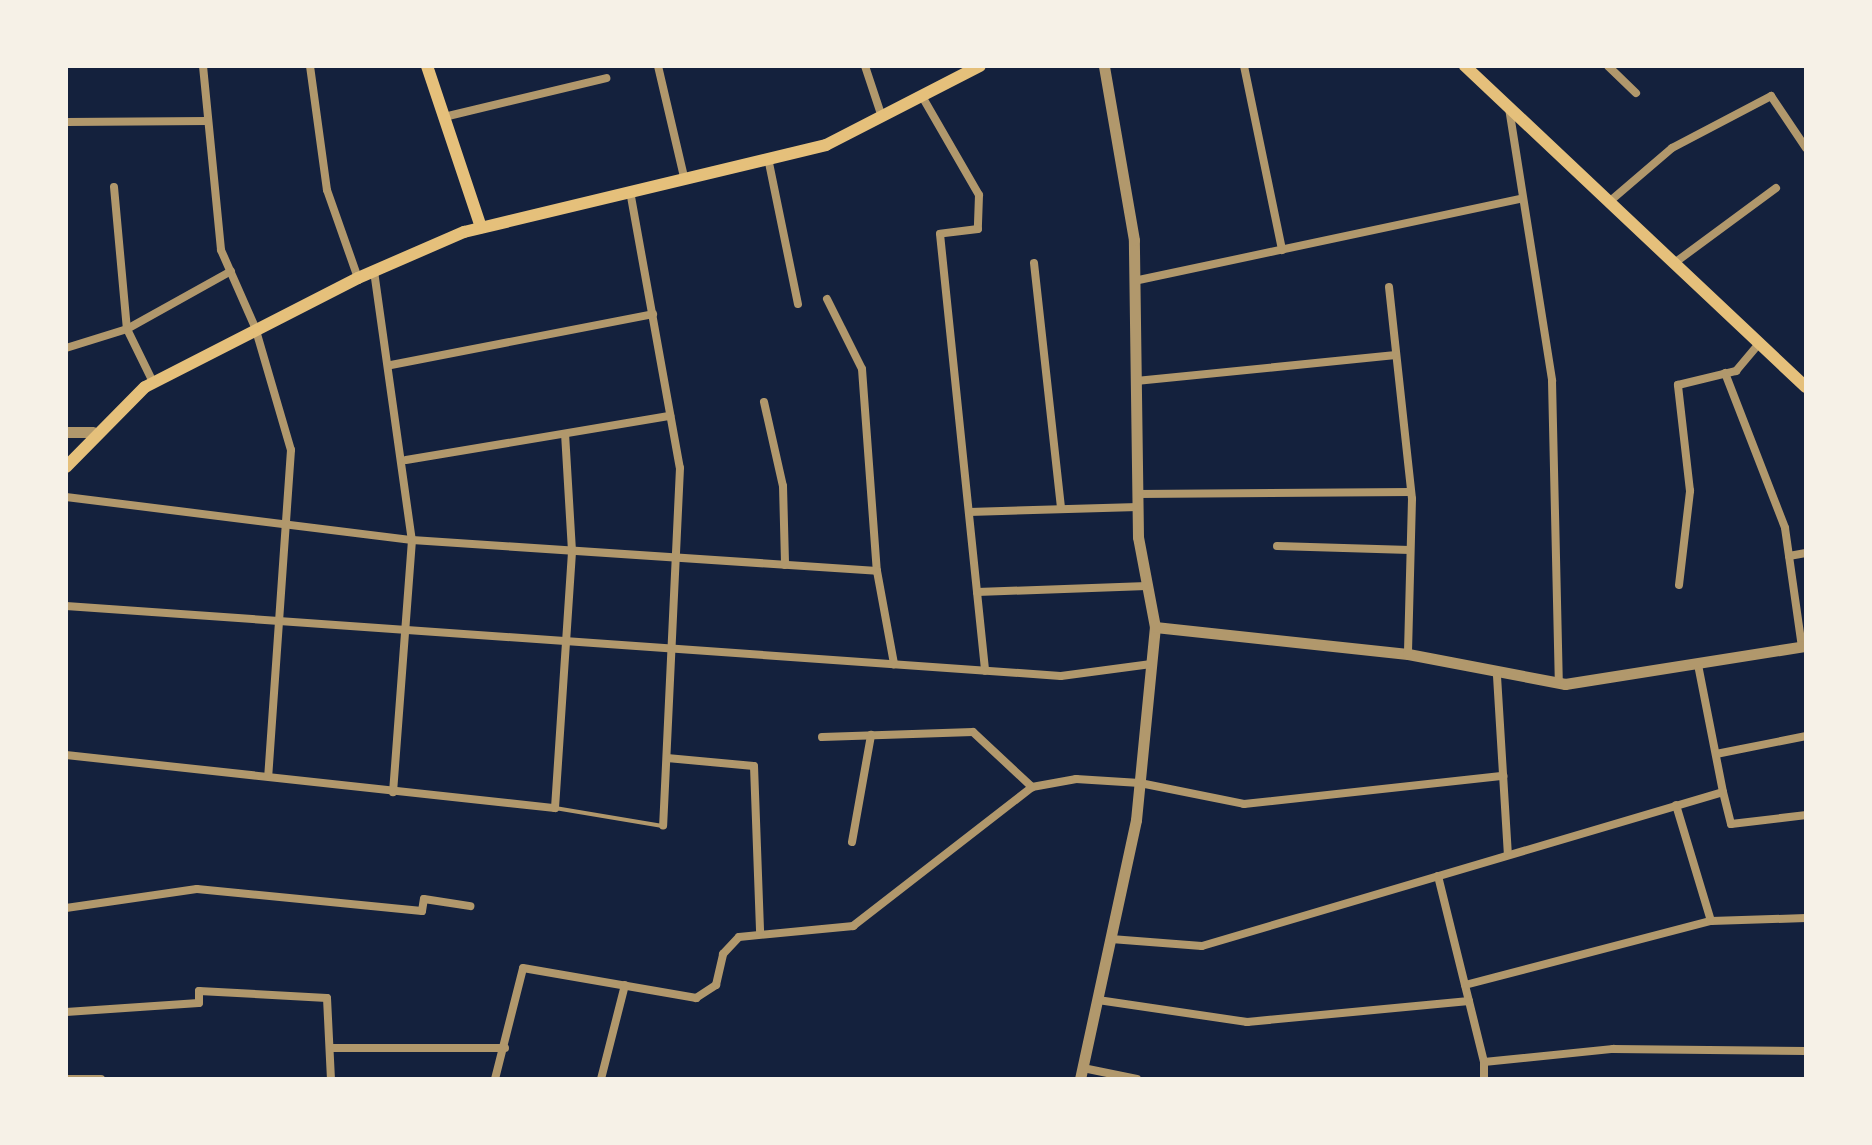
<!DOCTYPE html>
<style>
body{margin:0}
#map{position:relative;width:1872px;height:1145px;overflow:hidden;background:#14213d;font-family:"Noto Sans",sans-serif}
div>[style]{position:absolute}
.service>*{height:4px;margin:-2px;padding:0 2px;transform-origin:2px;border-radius:2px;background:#b1986c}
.minor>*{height:8px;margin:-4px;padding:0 4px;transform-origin:4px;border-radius:4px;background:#b1986c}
.tertiary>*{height:11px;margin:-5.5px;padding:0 5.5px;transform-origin:5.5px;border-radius:5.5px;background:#b1986c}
.secondary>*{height:12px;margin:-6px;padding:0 6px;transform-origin:6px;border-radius:6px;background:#e5c07b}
span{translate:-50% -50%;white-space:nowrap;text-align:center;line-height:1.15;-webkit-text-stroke:6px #f6f1e7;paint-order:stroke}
.frame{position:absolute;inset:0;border:68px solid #f6f1e7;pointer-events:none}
</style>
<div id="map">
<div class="service">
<i style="left:555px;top:808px;width:109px;rotate:9.5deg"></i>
</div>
<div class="minor">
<i style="left:203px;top:66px;width:185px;rotate:84.4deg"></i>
<i style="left:221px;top:250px;width:84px;rotate:66.2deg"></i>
<i style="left:255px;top:327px;width:128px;rotate:73.7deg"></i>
<i style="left:291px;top:450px;width:327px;rotate:94deg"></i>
<i style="left:310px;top:66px;width:125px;rotate:82.2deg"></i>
<i style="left:327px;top:190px;width:93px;rotate:70.6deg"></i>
<i style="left:658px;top:66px;width:114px;rotate:76.8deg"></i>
<i style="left:865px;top:66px;width:54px;rotate:71.6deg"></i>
<i style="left:1244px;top:66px;width:188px;rotate:78.3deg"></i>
<i style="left:1608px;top:66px;width:39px;rotate:44deg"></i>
<i style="left:923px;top:98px;width:112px;rotate:60deg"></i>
<i style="left:979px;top:195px;width:34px;rotate:92deg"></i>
<i style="left:978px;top:229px;width:38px;rotate:173deg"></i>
<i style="left:940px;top:234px;width:439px;rotate:84.1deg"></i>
<i style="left:1509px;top:108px;width:276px;rotate:81deg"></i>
<i style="left:1552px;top:381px;width:302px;rotate:88.7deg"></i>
<i style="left:444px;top:117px;width:167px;rotate:-13.5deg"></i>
<i style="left:66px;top:122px;width:142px;rotate:-0.4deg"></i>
<i style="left:768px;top:158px;width:149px;rotate:78.4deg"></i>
<i style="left:114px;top:187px;width:143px;rotate:84.8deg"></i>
<i style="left:127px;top:329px;width:59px;rotate:63.9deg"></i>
<i style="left:630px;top:191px;width:281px;rotate:79.8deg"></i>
<i style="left:680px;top:468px;width:358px;rotate:92.7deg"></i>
<i style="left:1609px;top:202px;width:83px;rotate:-40.6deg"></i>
<i style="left:1672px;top:148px;width:112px;rotate:-27.7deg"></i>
<i style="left:1771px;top:96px;width:63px;rotate:56.1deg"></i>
<i style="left:1034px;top:263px;width:247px;rotate:83.7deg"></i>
<i style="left:1673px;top:264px;width:128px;rotate:-36.4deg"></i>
<i style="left:374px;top:271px;width:272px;rotate:82deg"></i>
<i style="left:412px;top:540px;width:253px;rotate:94.3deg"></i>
<i style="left:1134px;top:281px;width:396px;rotate:-12deg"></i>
<i style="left:1389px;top:287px;width:213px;rotate:83.8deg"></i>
<i style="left:1412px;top:499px;width:155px;rotate:91.5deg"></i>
<i style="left:827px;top:299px;width:78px;rotate:63.4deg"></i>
<i style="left:862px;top:369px;width:203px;rotate:85.8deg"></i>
<i style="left:66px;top:348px;width:64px;rotate:-17.3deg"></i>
<i style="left:127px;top:329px;width:119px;rotate:-29.1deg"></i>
<i style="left:391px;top:365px;width:267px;rotate:-11deg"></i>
<i style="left:1725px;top:373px;width:166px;rotate:68.8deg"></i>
<i style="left:1785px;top:528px;width:120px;rotate:81.9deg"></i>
<i style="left:1136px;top:381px;width:261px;rotate:-5.7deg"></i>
<i style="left:764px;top:402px;width:86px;rotate:77.3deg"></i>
<i style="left:783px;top:486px;width:79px;rotate:88.5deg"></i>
<i style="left:406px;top:460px;width:268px;rotate:-9.5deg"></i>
<i style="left:1137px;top:494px;width:274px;rotate:-0.4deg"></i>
<i style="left:66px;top:497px;width:349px;rotate:7.1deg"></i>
<i style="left:412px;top:540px;width:466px;rotate:3.8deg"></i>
<i style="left:877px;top:571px;width:95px;rotate:79.6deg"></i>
<i style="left:969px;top:512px;width:169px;rotate:-1.7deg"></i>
<i style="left:1277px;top:546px;width:133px;rotate:1.7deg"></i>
<i style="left:1789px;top:556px;width:17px;rotate:-10deg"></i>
<i style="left:1679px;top:585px;width:95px;rotate:-83.3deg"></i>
<i style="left:1690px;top:491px;width:107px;rotate:-96.5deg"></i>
<i style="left:1678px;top:385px;width:60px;rotate:-13.6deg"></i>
<i style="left:1736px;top:371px;width:33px;rotate:-50deg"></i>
<i style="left:977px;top:592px;width:170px;rotate:-2deg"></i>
<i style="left:66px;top:606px;width:997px;rotate:4.02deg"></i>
<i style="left:1061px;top:676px;width:91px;rotate:-7.6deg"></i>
<i style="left:1497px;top:676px;width:179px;rotate:86.5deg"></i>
<i style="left:822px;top:737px;width:151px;rotate:-1.9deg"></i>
<i style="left:973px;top:732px;width:81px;rotate:43deg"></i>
<i style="left:1716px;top:754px;width:92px;rotate:-11.3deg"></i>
<i style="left:66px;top:755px;width:492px;rotate:6.2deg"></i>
<i style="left:555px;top:808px;width:258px;rotate:-86.2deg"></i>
<i style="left:572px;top:551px;width:117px;rotate:-93.4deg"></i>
<i style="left:667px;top:758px;width:87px;rotate:5.3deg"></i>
<i style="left:754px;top:766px;width:166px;rotate:87.9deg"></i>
<i style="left:1723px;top:792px;width:33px;rotate:76deg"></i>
<i style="left:1731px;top:824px;width:76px;rotate:-6.8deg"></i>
<i style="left:1676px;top:805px;width:121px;rotate:73.2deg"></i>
<i style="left:852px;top:842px;width:109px;rotate:-79.9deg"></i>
<i style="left:1438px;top:876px;width:192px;rotate:76.1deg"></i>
<i style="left:66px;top:908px;width:132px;rotate:-8.3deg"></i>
<i style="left:197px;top:889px;width:226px;rotate:5.6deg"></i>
<i style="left:422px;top:911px;width:12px;rotate:-81deg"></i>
<i style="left:424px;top:899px;width:47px;rotate:8.7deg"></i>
<i style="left:1111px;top:939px;width:91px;rotate:4.4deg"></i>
<i style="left:1202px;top:946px;width:543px;rotate:-16.47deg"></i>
<i style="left:1723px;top:792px;width:129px;rotate:-101.1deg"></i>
<i style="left:1465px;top:985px;width:254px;rotate:-14.6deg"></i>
<i style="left:1711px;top:921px;width:95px;rotate:-1.8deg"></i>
<i style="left:1098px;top:1000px;width:151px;rotate:8.4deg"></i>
<i style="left:1247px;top:1022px;width:223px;rotate:-5.4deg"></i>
<i style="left:66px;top:1012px;width:133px;rotate:-3.9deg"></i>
<i style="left:199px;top:1003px;width:12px;rotate:-90deg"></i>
<i style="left:199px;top:991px;width:128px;rotate:3.1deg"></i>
<i style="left:327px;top:998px;width:81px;rotate:87.2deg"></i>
<i style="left:330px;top:1048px;width:175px"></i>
<i style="left:1083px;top:1068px;width:55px;rotate:11.5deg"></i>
<i style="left:66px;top:1079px;width:35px"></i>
<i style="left:495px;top:1079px;width:114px;rotate:-75.8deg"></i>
<i style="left:523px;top:968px;width:176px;rotate:9.8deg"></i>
<i style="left:696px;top:998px;width:24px;rotate:-33deg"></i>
<i style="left:716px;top:985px;width:32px;rotate:-77deg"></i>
<i style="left:723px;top:954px;width:23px;rotate:-47deg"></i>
<i style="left:739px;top:937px;width:115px;rotate:-5.5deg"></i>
<i style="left:853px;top:926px;width:227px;rotate:-37.8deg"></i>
<i style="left:1032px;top:787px;width:45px;rotate:-10.3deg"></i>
<i style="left:1076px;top:779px;width:64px;rotate:3.6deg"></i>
<i style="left:1140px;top:783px;width:106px;rotate:11.4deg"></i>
<i style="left:1244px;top:804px;width:261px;rotate:-6.2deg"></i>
<i style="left:601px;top:1079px;width:97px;rotate:-75.7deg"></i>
<i style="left:1484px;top:1079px;width:17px;rotate:-90deg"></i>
<i style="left:1484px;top:1062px;width:130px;rotate:-5.8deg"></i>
<i style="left:1613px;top:1049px;width:193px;rotate:0.6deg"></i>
</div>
<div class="tertiary">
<i style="left:66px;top:432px;width:27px"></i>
<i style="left:1155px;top:627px;width:254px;rotate:6.1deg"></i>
<i style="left:1408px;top:654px;width:160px;rotate:10.8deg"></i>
<i style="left:1565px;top:684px;width:244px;rotate:-9deg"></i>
<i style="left:1080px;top:1079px;width:265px;rotate:-77.8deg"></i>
<i style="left:1136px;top:820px;width:194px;rotate:-84.4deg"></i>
<i style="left:1155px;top:627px;width:92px;rotate:-100.7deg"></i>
<i style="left:1138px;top:537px;width:297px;rotate:-90.8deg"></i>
<i style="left:1134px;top:240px;width:177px;rotate:-99.8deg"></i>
</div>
<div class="secondary">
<i style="left:427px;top:66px;width:170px;rotate:71.5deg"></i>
<i style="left:1465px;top:66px;width:468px;rotate:43.3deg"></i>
<i style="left:66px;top:467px;width:112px;rotate:-45.4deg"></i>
<i style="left:145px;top:387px;width:239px;rotate:-27.1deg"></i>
<i style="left:358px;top:278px;width:116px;rotate:-23.5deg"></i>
<i style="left:464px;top:232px;width:372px;rotate:-13.5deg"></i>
<i style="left:826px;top:145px;width:173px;rotate:-27.2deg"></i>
</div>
<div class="frame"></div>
</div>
